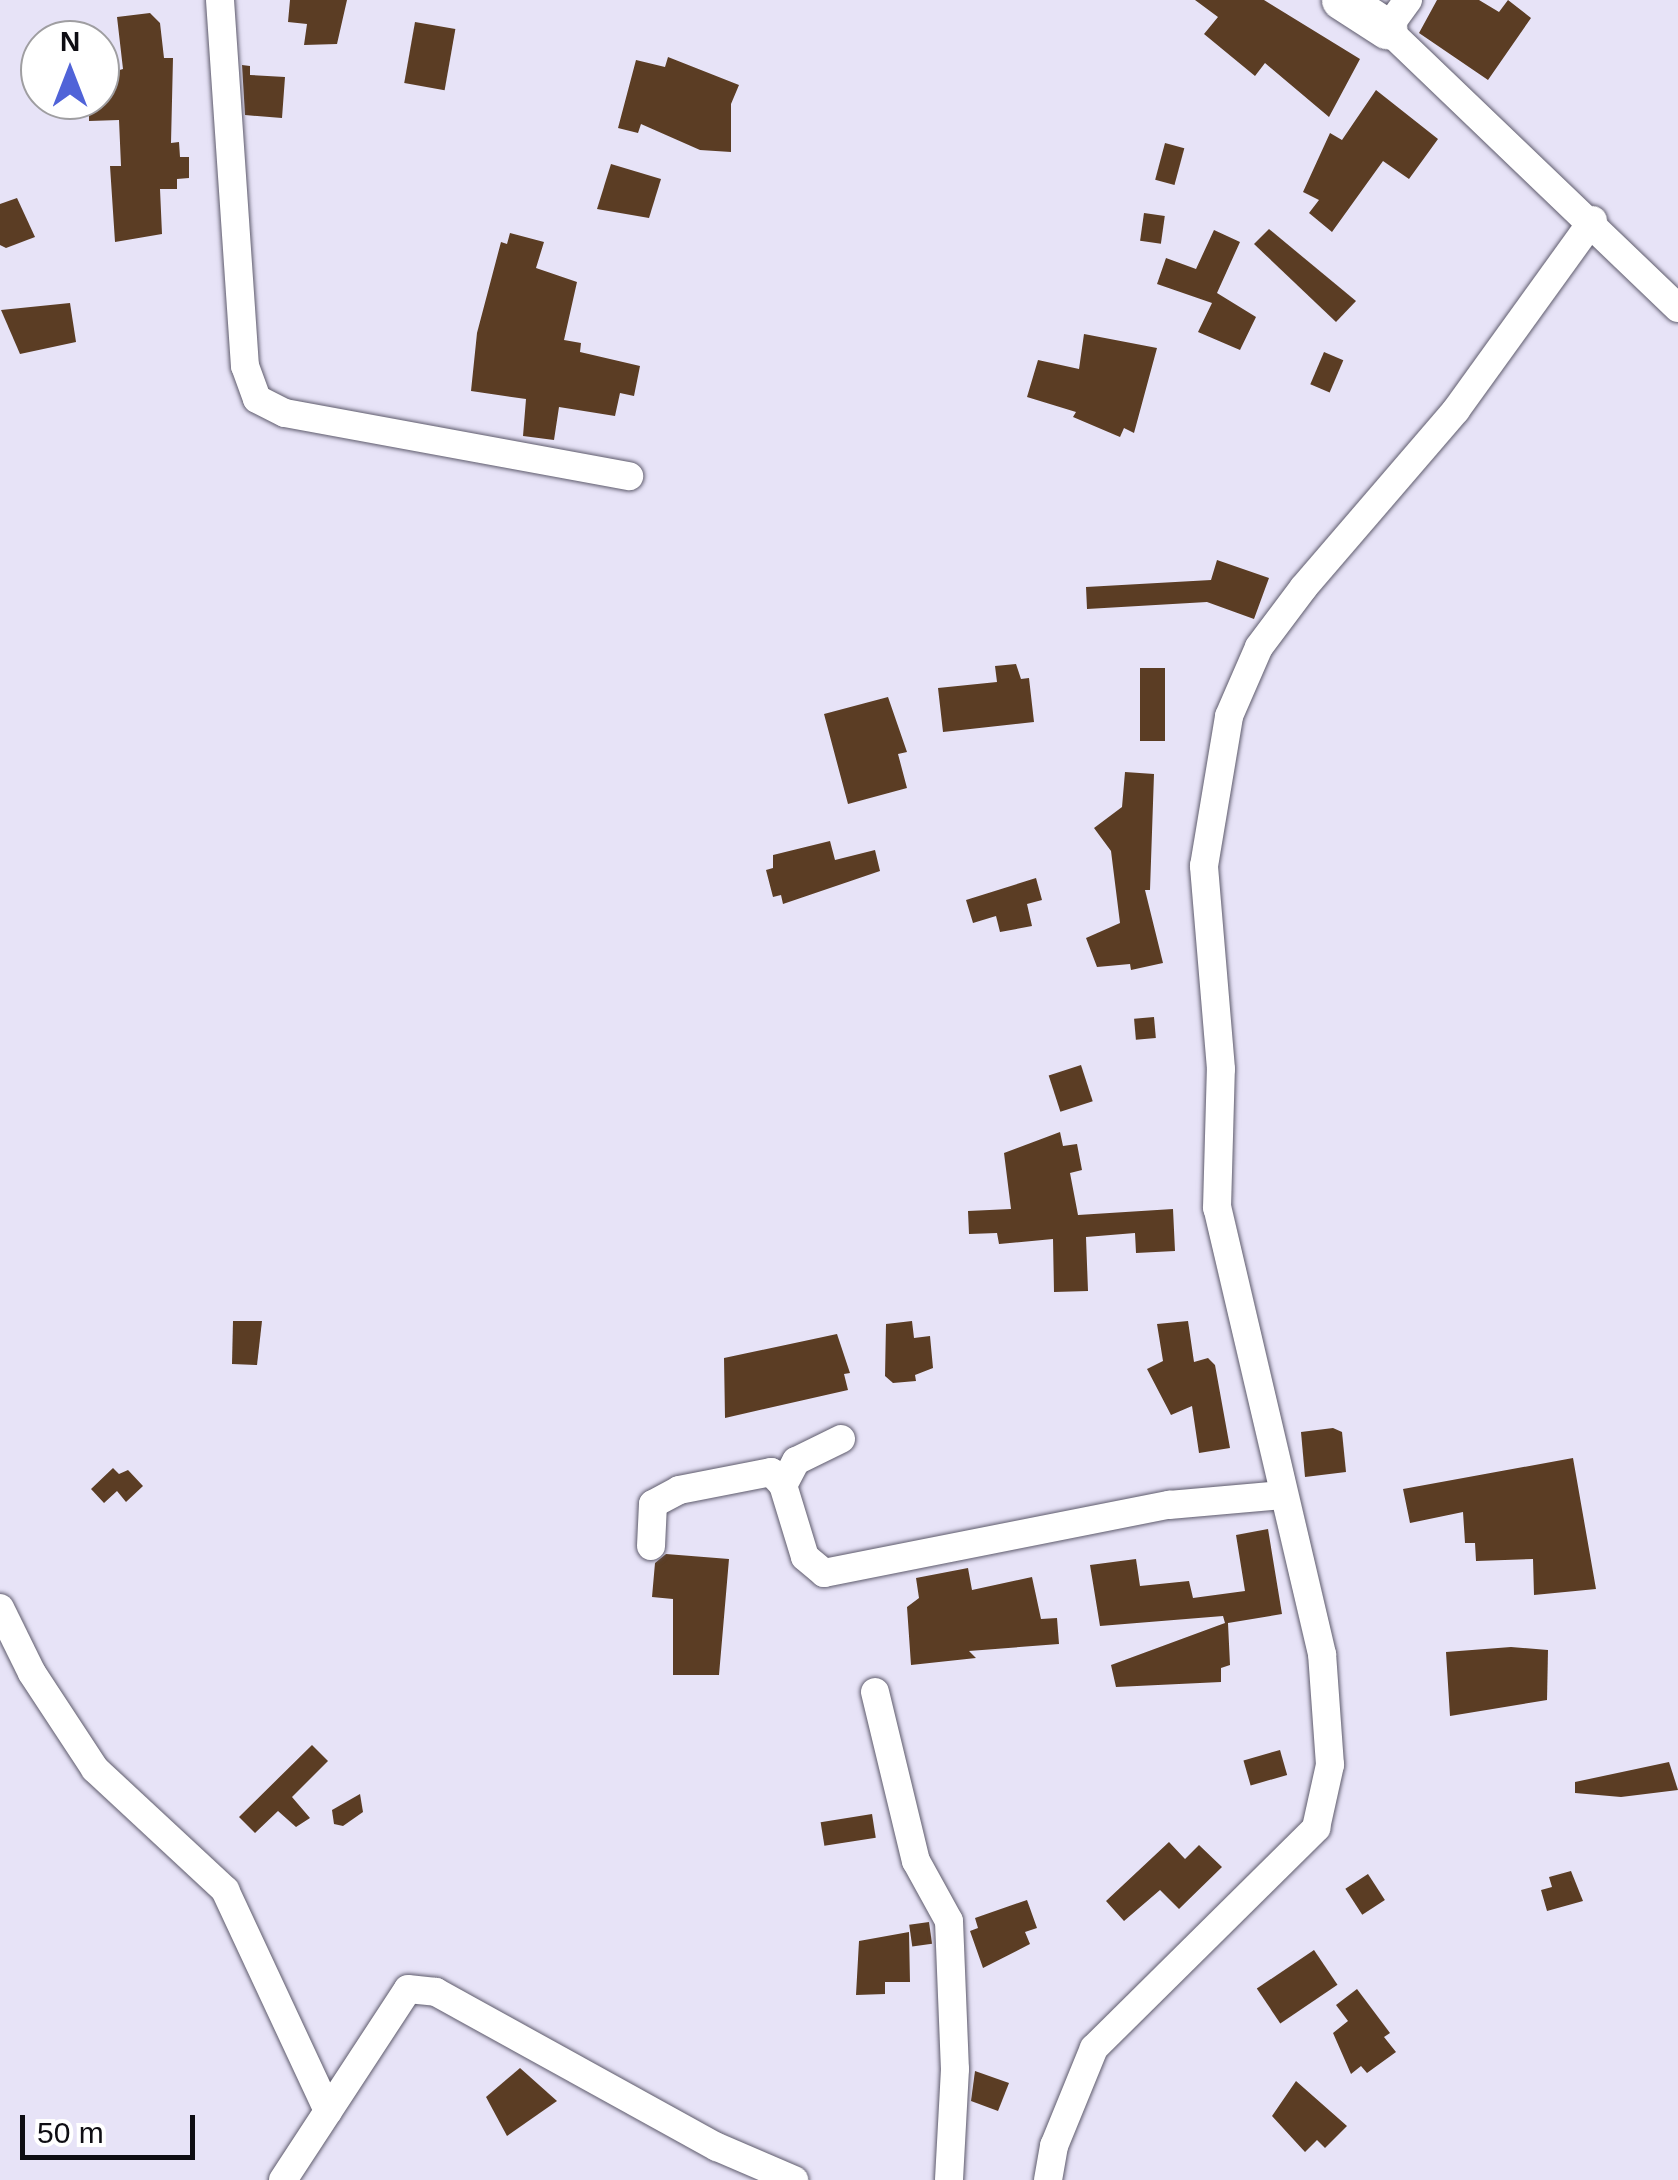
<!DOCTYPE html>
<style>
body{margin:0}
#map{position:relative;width:1678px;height:2180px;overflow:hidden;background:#e7e3f7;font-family:Arial,sans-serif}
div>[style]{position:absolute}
.building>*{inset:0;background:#5b3d24;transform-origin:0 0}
.roads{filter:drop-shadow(0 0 2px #5e5b6c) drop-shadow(0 0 2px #5e5b6c)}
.street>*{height:28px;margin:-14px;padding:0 14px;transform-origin:14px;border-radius:14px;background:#fff}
.secondary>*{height:40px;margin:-20px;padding:0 20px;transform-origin:20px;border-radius:20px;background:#fff}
span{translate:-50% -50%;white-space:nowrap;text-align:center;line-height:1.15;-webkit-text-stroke:10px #fff;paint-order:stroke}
.north{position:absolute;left:20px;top:20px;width:100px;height:100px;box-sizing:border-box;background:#fff;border:2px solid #9f9ea1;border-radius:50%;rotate:0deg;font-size:28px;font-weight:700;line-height:40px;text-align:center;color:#0e0d13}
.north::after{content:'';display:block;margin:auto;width:35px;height:45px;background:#5063d8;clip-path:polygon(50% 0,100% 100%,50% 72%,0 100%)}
.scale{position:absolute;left:20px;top:2115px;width:175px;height:45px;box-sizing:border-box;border:5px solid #0e0d13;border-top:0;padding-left:12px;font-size:30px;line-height:35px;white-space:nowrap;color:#0e0d13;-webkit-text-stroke:8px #fff;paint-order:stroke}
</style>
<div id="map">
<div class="building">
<i style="clip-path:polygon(290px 0,347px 0,337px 44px,304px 45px,307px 24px,288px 22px)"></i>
<i style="clip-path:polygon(1195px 0,1264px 0,1360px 59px,1329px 117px,1265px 63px,1255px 76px,1204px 34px,1218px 17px)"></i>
<i style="clip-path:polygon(1437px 0,1479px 0,1499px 12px,1508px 0,1531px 18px,1488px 80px,1419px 33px)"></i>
<i style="clip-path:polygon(150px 13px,160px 23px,164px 58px,173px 58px,171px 143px,179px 142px,180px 157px,189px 157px,189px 178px,177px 179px,177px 189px,160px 189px,162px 234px,115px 242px,110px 166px,121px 166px,119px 120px,89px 121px,89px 100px,100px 100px,100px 76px,123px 69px,117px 17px)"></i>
<i style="left:415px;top:22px;width:41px;height:62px;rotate:10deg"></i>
<i style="clip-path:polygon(668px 57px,739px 85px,731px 104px,731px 152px,700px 150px,641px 124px,638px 133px,618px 128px,636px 60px,665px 67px)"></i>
<i style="clip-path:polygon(242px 65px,250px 66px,250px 75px,285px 77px,282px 118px,245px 115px)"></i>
<i style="clip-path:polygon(1376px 90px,1438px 139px,1409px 179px,1383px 161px,1332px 232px,1309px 213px,1319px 200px,1303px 192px,1330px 133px,1342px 140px)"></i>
<i style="left:1165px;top:143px;width:20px;height:38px;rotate:15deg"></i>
<i style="clip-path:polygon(611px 164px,661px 179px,649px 218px,597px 209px)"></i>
<i style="clip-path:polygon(17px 198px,35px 237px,6px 248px,0 245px,0 204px)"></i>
<i style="left:1144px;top:213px;width:21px;height:28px;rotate:8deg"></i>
<i style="clip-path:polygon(1269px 229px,1356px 301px,1336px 322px,1254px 244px)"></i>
<i style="clip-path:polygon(1214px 230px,1240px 242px,1217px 293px,1256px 317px,1240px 350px,1198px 332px,1212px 303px,1157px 284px,1166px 258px,1196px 269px)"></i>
<i style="clip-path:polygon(510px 233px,544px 242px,536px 268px,577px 282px,564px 340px,581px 343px,580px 352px,640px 366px,634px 396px,620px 393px,615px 416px,559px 407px,554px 440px,523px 436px,526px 399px,471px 391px,477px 333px,501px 242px,507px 244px)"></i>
<i style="clip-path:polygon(70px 303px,76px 342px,20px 354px,1px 310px)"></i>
<i style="clip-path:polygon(1084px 334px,1157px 348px,1134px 433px,1124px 428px,1120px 437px,1073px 417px,1076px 412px,1027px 397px,1038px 360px,1079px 369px)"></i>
<i style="left:1324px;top:352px;width:21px;height:35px;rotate:23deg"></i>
<i style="clip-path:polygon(1217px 560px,1269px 578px,1254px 619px,1207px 602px,1087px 609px,1086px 587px,1211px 580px)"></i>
<i style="clip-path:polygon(1016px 664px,1021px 679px,1029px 678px,1034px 722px,943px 732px,938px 688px,997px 682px,995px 666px)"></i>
<i style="left:1165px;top:668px;width:73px;height:25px;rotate:90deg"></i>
<i style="clip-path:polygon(888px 697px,907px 752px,898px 754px,907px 788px,848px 804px,824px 714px)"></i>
<i style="clip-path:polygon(1125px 772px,1154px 774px,1150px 890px,1145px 890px,1163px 963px,1131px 970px,1130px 964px,1097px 967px,1086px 938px,1120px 923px,1111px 851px,1094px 828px,1122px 807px)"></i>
<i style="clip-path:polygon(830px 841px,835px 860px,875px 850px,880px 871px,783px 904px,781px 895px,773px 897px,766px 870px,773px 868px,773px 855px)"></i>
<i style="clip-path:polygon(1036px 878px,1042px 900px,1027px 904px,1032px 926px,1000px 932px,996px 916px,973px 923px,966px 900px)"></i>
<i style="left:1154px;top:1017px;width:21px;height:20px;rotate:85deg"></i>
<i style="left:1081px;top:1065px;width:38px;height:34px;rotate:72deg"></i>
<i style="clip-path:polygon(1060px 1132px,1063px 1146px,1077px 1144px,1082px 1170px,1070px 1173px,1078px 1215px,1173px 1209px,1175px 1251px,1136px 1253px,1135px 1233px,1086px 1237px,1088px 1291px,1054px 1292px,1053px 1239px,999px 1244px,997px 1233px,969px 1234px,968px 1211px,1011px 1209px,1004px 1153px)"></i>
<i style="clip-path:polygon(233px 1321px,262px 1321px,257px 1365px,232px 1364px)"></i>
<i style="clip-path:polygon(912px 1321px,914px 1338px,930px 1336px,933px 1368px,915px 1375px,916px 1381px,893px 1383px,885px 1376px,886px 1324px)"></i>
<i style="clip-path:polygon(1188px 1321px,1194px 1362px,1208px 1358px,1215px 1365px,1230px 1448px,1199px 1453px,1192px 1406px,1171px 1415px,1147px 1369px,1163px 1361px,1157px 1324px)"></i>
<i style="clip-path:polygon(837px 1334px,850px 1373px,844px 1374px,848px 1390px,725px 1418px,724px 1358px)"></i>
<i style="clip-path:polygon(1333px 1428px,1342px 1432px,1346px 1472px,1305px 1477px,1301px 1432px)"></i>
<i style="clip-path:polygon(1573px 1458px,1596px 1589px,1534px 1595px,1533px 1559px,1476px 1561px,1475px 1543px,1465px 1543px,1463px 1512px,1410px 1523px,1403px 1489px)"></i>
<i style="clip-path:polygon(113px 1468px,119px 1474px,128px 1470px,143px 1486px,126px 1502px,117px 1491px,104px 1503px,91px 1489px)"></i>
<i style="clip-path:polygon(1268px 1529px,1282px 1614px,1228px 1623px,1230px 1665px,1221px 1668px,1221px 1682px,1116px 1687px,1111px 1665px,1225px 1623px,1223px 1616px,1100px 1626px,1090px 1565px,1136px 1559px,1140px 1586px,1189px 1581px,1193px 1598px,1245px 1591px,1236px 1535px)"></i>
<i style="clip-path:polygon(666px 1554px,729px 1559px,719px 1675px,673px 1675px,673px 1599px,652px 1597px,655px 1563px)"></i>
<i style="clip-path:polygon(968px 1568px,972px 1590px,1032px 1577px,1041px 1619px,1057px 1618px,1059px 1644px,969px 1651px,976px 1658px,911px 1665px,907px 1607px,919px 1598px,916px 1578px)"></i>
<i style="clip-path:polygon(1511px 1647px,1548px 1650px,1547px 1700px,1450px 1716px,1446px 1652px)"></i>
<i style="clip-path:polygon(312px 1745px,328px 1761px,292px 1797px,310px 1818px,296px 1827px,278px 1811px,255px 1833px,239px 1817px)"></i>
<i style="left:1280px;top:1750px;width:26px;height:38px;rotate:74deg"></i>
<i style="clip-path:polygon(1669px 1762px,1678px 1790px,1621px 1797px,1575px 1793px,1575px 1782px)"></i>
<i style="clip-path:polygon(360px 1794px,363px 1812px,343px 1826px,334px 1824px,332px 1810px)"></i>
<i style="left:872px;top:1814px;width:24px;height:52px;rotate:81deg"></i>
<i style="clip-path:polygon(1169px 1842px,1185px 1859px,1199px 1845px,1222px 1867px,1179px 1909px,1160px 1890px,1124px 1921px,1106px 1901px)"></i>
<i style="clip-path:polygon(1571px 1871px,1583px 1901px,1547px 1911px,1541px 1890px,1552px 1887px,1549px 1877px)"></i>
<i style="left:1368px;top:1874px;width:31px;height:27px;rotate:57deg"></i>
<i style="clip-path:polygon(1027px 1900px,1037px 1928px,1025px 1932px,1030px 1944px,983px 1968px,970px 1931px,978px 1928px,975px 1918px)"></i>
<i style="left:929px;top:1922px;width:22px;height:20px;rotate:82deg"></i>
<i style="clip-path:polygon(909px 1932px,910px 1982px,885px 1982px,885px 1994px,856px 1995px,859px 1941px)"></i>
<i style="left:1314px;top:1950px;width:42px;height:69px;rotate:56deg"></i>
<i style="clip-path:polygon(1357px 1989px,1390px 2033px,1384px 2037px,1396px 2052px,1367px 2073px,1361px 2066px,1351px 2074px,1333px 2033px,1348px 2021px,1336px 2005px)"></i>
<i style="clip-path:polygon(520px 2068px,557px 2101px,507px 2136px,486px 2097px)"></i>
<i style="clip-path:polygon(975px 2071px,1009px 2083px,998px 2111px,971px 2101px)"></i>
<i style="clip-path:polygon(1296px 2081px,1347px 2126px,1325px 2148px,1317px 2140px,1305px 2152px,1272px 2116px)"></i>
</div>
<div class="roads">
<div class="street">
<i style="left:220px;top:0;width:367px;rotate:86.1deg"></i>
<i style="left:245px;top:366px;width:35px;rotate:70deg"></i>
<i style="left:257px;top:399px;width:31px;rotate:27deg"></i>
<i style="left:285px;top:413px;width:350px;rotate:10.4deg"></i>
<i style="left:1408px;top:0;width:36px;rotate:126deg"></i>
<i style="left:1387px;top:29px;width:403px;rotate:43.8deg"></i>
<i style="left:841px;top:1439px;width:50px;rotate:153.9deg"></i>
<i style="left:796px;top:1461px;width:27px;rotate:118deg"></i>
<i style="left:783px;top:1485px;width:75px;rotate:73deg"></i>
<i style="left:805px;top:1557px;width:25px;rotate:40deg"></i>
<i style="left:824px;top:1573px;width:352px;rotate:-11.2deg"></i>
<i style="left:1169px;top:1505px;width:114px;rotate:-5deg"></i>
<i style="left:651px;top:1546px;width:42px;rotate:-87.3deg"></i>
<i style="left:653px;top:1504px;width:30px;rotate:-28deg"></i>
<i style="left:679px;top:1490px;width:94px;rotate:-11.1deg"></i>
<i style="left:771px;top:1472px;width:18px;rotate:47deg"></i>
<i style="left:0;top:1608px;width:72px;rotate:63.8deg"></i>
<i style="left:32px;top:1673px;width:115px;rotate:56.7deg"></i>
<i style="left:95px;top:1769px;width:178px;rotate:42.9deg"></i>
<i style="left:225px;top:1890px;width:244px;rotate:65deg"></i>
<i style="left:875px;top:1692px;width:174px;rotate:76.4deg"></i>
<i style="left:916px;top:1861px;width:68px;rotate:61.2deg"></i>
<i style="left:949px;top:1921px;width:148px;rotate:87.7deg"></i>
<i style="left:955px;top:2069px;width:111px;rotate:93.1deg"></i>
<i style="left:283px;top:2180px;width:228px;rotate:-56.8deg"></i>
<i style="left:408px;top:1989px;width:28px;rotate:6deg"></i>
<i style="left:436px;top:1992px;width:321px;rotate:28.9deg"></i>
<i style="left:717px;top:2147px;width:84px;rotate:23.2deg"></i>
<i style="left:1048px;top:2180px;width:35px;rotate:-80deg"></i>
<i style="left:1054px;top:2146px;width:106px;rotate:-67.8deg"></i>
<i style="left:1094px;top:2048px;width:313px;rotate:-44.7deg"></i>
<i style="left:1316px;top:1828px;width:65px;rotate:-77.5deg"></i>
<i style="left:1330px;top:1765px;width:111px;rotate:-94.1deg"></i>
<i style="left:1322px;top:1654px;width:458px;rotate:-103.2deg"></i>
<i style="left:1217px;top:1208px;width:139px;rotate:-88.4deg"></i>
<i style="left:1221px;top:1069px;width:204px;rotate:-94.8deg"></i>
<i style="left:1204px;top:866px;width:152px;rotate:-80.5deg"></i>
<i style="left:1229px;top:716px;width:75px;rotate:-66.5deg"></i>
<i style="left:1259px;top:647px;width:75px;rotate:-53.1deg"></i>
<i style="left:1304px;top:587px;width:233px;rotate:-49.3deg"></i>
<i style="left:1456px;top:410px;width:234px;rotate:-54.2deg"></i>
</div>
<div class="secondary">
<i style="left:1342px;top:0;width:54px;rotate:32.8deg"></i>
</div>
</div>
<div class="north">N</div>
<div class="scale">50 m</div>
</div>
